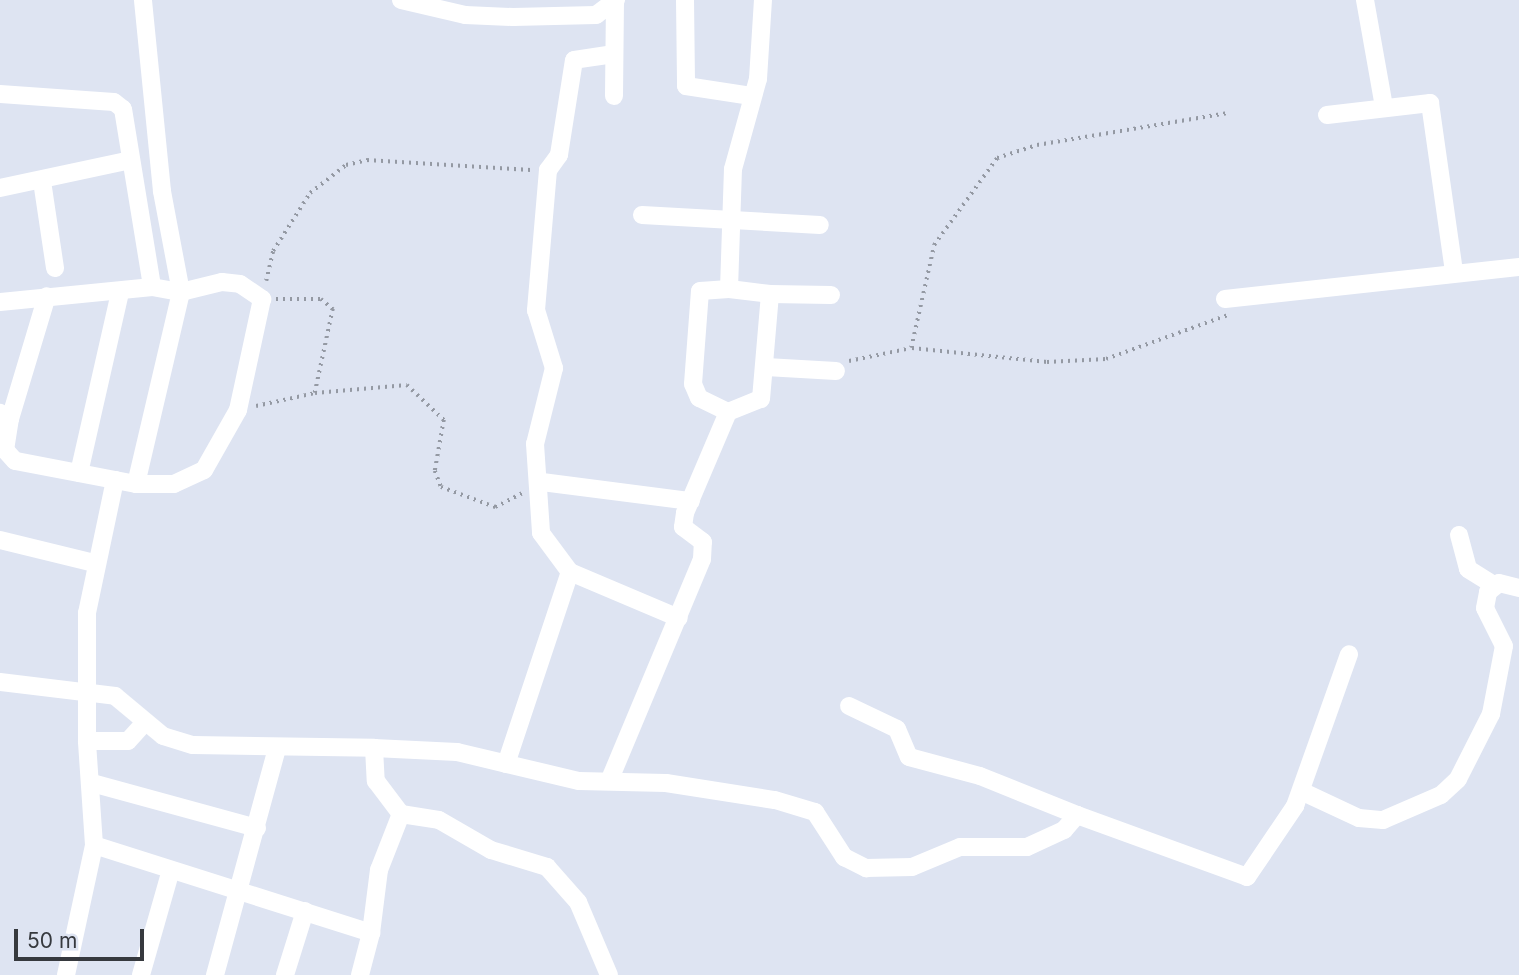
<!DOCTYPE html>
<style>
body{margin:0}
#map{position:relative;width:1519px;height:975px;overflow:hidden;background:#dee4f2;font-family:Inter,sans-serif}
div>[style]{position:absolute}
.path>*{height:3.5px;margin-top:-1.75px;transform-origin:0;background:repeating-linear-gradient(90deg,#9499a3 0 2px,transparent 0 7px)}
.minor>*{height:18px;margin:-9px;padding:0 9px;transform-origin:9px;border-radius:9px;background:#fff}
span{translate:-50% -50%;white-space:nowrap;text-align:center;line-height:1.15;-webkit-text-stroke:5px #dee4f2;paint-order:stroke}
.scale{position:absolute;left:14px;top:929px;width:130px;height:32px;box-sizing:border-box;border:4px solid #36393e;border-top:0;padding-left:9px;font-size:21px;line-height:24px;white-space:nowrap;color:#36393e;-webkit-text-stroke:5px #dee4f2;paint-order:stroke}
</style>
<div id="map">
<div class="path">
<i style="left:266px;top:281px;width:31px;rotate:-77deg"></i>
<i style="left:273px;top:251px;width:69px;rotate:-57.5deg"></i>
<i style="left:310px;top:193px;width:46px;rotate:-37.9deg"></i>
<i style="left:346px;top:165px;width:22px;rotate:-13deg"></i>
<i style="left:367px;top:160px;width:164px;rotate:3.5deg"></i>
<i style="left:276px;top:299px;width:45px"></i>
<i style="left:321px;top:299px;width:16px;rotate:40deg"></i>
<i style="left:333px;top:309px;width:86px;rotate:102.1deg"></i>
<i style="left:315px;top:393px;width:92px;rotate:-5deg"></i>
<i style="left:407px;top:385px;width:51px;rotate:43.4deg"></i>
<i style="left:444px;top:420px;width:52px;rotate:100deg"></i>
<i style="left:435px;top:471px;width:17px;rotate:69deg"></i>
<i style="left:441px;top:487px;width:58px;rotate:20.3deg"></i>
<i style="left:495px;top:507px;width:30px;rotate:-27deg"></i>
<i style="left:912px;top:348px;width:136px;rotate:5.9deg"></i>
<i style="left:1047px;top:362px;width:59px;rotate:-2.9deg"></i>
<i style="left:1106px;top:359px;width:130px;rotate:-19.8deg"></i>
<i style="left:849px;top:361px;width:63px;rotate:-11.8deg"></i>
<i style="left:911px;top:348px;width:106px;rotate:-77.4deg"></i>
<i style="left:934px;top:245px;width:107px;rotate:-54.1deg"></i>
<i style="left:997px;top:158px;width:42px;rotate:-18deg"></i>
<i style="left:1037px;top:145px;width:195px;rotate:-9.5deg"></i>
<i style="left:256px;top:406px;width:60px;rotate:-12.4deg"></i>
</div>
<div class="minor">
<i style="left:401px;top:0;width:66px;rotate:13.2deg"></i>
<i style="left:465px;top:15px;width:48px;rotate:2.4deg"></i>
<i style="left:513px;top:17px;width:83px;rotate:-1.4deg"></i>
<i style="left:596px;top:15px;width:25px;rotate:-37deg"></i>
<i style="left:685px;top:0;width:86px;rotate:89.3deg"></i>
<i style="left:686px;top:86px;width:66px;rotate:8.7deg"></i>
<i style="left:1365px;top:0;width:109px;rotate:79.9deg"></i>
<i style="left:614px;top:54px;width:40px;rotate:171.5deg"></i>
<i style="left:574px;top:60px;width:96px;rotate:99deg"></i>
<i style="left:559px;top:155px;width:19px;rotate:126deg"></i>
<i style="left:548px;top:170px;width:141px;rotate:94.9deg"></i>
<i style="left:536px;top:310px;width:61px;rotate:72.8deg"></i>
<i style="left:554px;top:368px;width:78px;rotate:104deg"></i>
<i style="left:535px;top:444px;width:89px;rotate:86.1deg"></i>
<i style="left:541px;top:533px;width:49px;rotate:53.4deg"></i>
<i style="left:570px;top:572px;width:118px;rotate:22.9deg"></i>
<i style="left:0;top:94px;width:114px;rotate:4deg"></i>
<i style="left:114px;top:102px;width:11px;rotate:38deg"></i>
<i style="left:123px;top:109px;width:180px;rotate:80.7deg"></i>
<i style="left:614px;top:96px;width:93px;rotate:-89.4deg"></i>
<i style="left:1327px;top:115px;width:104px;rotate:-6.6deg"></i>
<i style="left:1430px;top:103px;width:171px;rotate:81.9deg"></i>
<i style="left:42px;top:181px;width:88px;rotate:81.5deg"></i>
<i style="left:0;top:188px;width:129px;rotate:-12.1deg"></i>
<i style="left:642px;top:215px;width:178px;rotate:3.2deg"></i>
<i style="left:770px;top:294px;width:61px;rotate:0.9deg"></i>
<i style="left:1225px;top:299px;width:296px;rotate:-6.2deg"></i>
<i style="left:0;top:302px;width:153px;rotate:-5.6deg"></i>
<i style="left:152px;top:287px;width:29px;rotate:10deg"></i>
<i style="left:181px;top:292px;width:42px;rotate:-13.7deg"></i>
<i style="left:222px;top:282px;width:18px;rotate:6deg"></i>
<i style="left:240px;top:284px;width:27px;rotate:34deg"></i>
<i style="left:262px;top:299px;width:114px;rotate:102.2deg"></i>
<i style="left:238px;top:410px;width:69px;rotate:119.5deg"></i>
<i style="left:204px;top:470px;width:33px;rotate:155deg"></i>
<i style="left:174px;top:484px;width:38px;rotate:180deg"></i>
<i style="left:136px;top:484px;width:123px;rotate:-169.2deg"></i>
<i style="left:15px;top:461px;width:15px;rotate:-132deg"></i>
<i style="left:5px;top:450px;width:31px;rotate:-81deg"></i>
<i style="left:10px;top:419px;width:12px;rotate:-149deg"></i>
<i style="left:766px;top:367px;width:70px;rotate:3.3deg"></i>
<i style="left:728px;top:412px;width:32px;rotate:-154deg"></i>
<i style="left:699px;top:398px;width:15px;rotate:-113deg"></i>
<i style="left:693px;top:384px;width:93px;rotate:-85.7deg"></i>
<i style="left:700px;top:291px;width:29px;rotate:-4deg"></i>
<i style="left:10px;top:419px;width:128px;rotate:-73.3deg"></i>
<i style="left:79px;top:473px;width:186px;rotate:-77.2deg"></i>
<i style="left:542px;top:482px;width:150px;rotate:7.3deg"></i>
<i style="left:136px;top:484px;width:197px;rotate:-76.8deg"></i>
<i style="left:181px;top:292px;width:103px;rotate:-100.7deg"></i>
<i style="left:162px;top:191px;width:192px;rotate:-95.7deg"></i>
<i style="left:1459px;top:535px;width:35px;rotate:75deg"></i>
<i style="left:1468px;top:569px;width:31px;rotate:32deg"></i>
<i style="left:0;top:540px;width:97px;rotate:13.7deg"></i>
<i style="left:0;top:682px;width:116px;rotate:6.9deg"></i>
<i style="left:115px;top:696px;width:62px;rotate:39.8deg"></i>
<i style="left:163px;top:736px;width:31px;rotate:17deg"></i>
<i style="left:193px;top:745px;width:181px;rotate:0.9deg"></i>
<i style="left:374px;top:748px;width:33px;rotate:87deg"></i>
<i style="left:376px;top:781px;width:41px;rotate:52.9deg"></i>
<i style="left:849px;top:706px;width:53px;rotate:25.6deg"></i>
<i style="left:897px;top:729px;width:30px;rotate:67deg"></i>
<i style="left:909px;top:757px;width:73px;rotate:15deg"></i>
<i style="left:980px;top:776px;width:105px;rotate:21.9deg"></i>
<i style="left:87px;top:741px;width:128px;rotate:-90deg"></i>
<i style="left:87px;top:613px;width:136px;rotate:-78.1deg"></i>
<i style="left:374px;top:748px;width:83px;rotate:2.8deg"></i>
<i style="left:457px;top:752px;width:125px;rotate:13.4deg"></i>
<i style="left:579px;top:781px;width:87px;rotate:1.3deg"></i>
<i style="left:666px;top:783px;width:110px;rotate:8.9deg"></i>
<i style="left:775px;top:800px;width:42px;rotate:16.7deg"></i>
<i style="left:815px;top:812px;width:54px;rotate:57.2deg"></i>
<i style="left:844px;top:857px;width:25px;rotate:27deg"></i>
<i style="left:866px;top:868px;width:46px;rotate:-1.2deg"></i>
<i style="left:912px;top:867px;width:52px;rotate:-22.6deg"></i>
<i style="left:960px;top:847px;width:67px"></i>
<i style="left:1027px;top:847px;width:41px;rotate:-24.7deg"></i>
<i style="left:1064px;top:830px;width:20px;rotate:-49deg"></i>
<i style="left:1077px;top:815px;width:181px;rotate:20deg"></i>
<i style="left:1247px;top:877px;width:86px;rotate:-55.9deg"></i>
<i style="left:1295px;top:806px;width:161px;rotate:-70.4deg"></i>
<i style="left:506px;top:764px;width:202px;rotate:-71.6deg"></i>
<i style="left:610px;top:779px;width:238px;rotate:-67.3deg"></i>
<i style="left:702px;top:559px;width:17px;rotate:-87deg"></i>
<i style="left:703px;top:542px;width:25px;rotate:-143deg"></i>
<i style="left:683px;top:527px;width:14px;rotate:-82deg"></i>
<i style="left:685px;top:513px;width:110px;rotate:-66.9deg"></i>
<i style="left:728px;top:412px;width:35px;rotate:-22deg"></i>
<i style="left:761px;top:399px;width:105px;rotate:-85.1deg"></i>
<i style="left:770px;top:294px;width:41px;rotate:-173deg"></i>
<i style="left:729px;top:289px;width:120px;rotate:-88.1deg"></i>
<i style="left:733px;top:169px;width:93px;rotate:-74.5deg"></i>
<i style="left:758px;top:79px;width:79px;rotate:-86.4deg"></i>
<i style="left:92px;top:783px;width:171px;rotate:15.3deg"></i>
<i style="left:1301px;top:791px;width:64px;rotate:25deg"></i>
<i style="left:1359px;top:818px;width:24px;rotate:5deg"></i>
<i style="left:1383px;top:820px;width:63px;rotate:-23.3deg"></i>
<i style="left:1441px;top:795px;width:23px;rotate:-43deg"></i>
<i style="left:1458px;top:779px;width:73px;rotate:-63.1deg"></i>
<i style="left:1491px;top:714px;width:69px;rotate:-79.2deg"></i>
<i style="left:1504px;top:646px;width:42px;rotate:-116.6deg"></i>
<i style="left:1485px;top:608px;width:16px;rotate:-79deg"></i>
<i style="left:1488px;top:592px;width:14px;rotate:-39deg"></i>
<i style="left:1499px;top:583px;width:21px;rotate:14deg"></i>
<i style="left:401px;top:814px;width:38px;rotate:9deg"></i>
<i style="left:439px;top:820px;width:60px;rotate:30deg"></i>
<i style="left:491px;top:850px;width:59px;rotate:16.9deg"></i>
<i style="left:547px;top:867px;width:47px;rotate:48.5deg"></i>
<i style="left:578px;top:902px;width:79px;rotate:67deg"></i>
<i style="left:94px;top:845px;width:291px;rotate:17.6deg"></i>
<i style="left:371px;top:933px;width:64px;rotate:-82.8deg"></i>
<i style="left:379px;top:870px;width:60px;rotate:-68.6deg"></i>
<i style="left:66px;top:975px;width:133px;rotate:-77.8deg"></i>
<i style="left:94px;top:845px;width:104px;rotate:-93.9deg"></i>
<i style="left:87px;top:741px;width:41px"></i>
<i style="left:128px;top:741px;width:24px;rotate:-48deg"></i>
<i style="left:141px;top:975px;width:109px;rotate:-74.1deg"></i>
<i style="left:215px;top:975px;width:235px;rotate:-74.7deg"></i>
<i style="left:285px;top:975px;width:67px;rotate:-72.6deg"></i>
<i style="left:360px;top:975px;width:43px;rotate:-75.3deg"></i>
</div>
<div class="scale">50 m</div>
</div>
